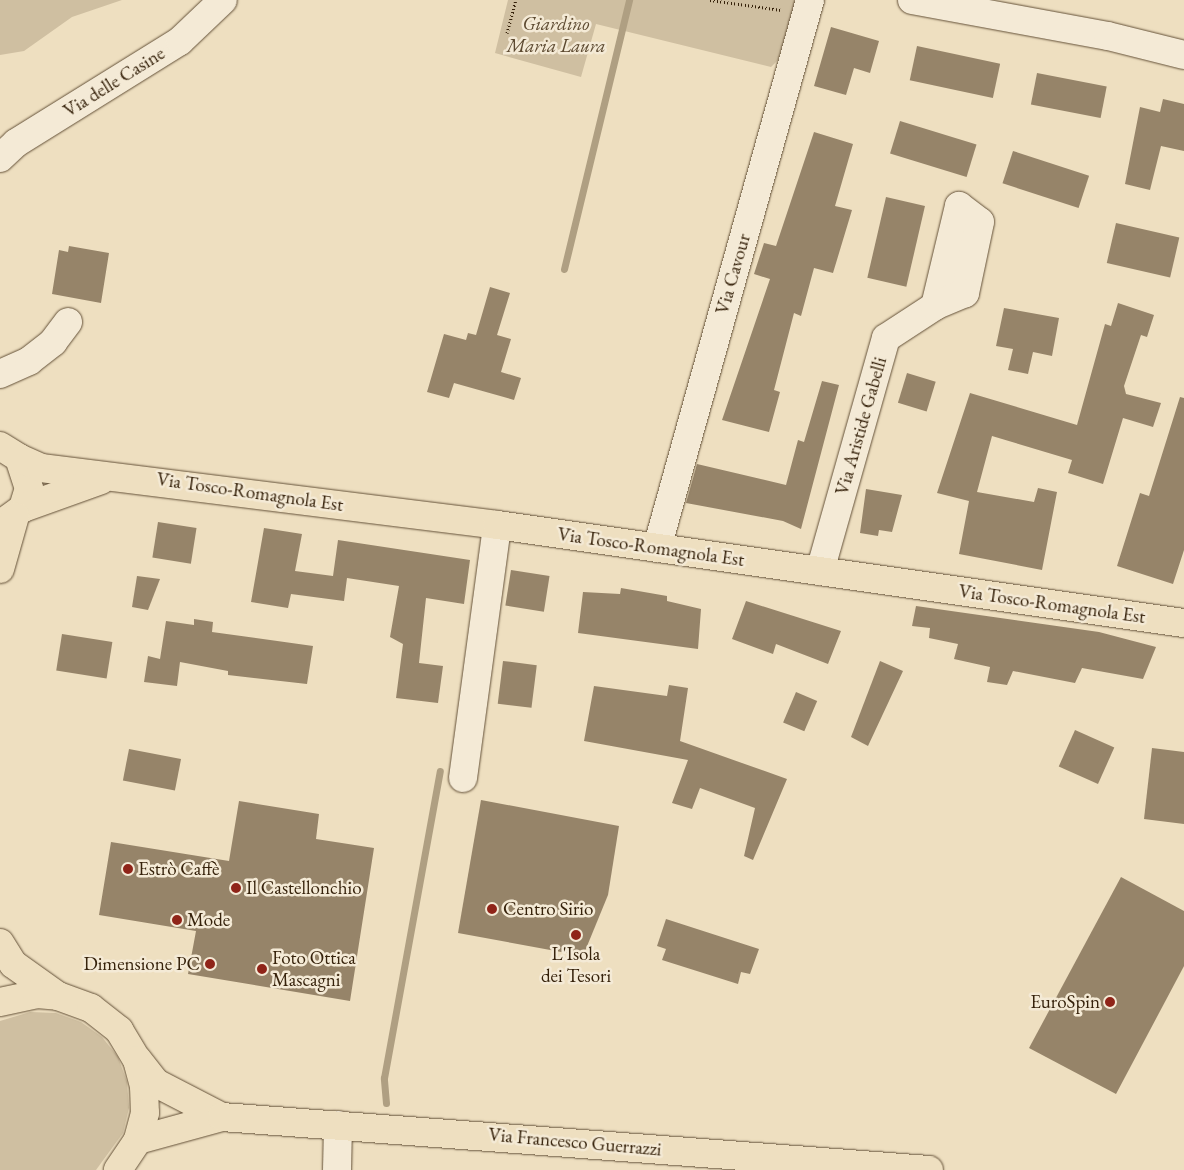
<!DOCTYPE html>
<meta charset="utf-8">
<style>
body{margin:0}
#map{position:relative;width:1184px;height:1170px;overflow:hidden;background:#eedfc0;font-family:"EB Garamond",serif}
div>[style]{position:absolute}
.green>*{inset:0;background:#cfbfa1}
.stream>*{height:7px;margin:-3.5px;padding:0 3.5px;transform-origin:3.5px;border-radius:3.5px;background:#af9f82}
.building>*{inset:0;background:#968469;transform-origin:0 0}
.path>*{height:3px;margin-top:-1.5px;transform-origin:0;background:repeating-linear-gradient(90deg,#36220b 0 1px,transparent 0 3.5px)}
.roads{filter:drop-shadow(0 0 1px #645138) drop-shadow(0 0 1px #645138)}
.minor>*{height:28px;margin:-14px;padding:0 14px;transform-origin:14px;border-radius:14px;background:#f4ead6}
.major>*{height:28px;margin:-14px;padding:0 14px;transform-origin:14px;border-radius:14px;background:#eedfc0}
.dots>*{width:14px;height:14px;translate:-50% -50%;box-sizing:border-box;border:2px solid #f4ead6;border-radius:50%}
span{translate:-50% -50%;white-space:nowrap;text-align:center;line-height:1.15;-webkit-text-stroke:5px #f4ead6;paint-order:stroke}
.park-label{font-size:19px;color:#5c4930;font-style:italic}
.street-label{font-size:19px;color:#36220b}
.poi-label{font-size:19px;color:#36220b}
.left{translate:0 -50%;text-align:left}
.right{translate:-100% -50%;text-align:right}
</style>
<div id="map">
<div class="green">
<i style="clip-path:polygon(0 0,122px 0,72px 17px,24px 51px,0 55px)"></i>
<i style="clip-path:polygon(508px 0,796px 0,778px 60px,771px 67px,596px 24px,581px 77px,495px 53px)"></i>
<i style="clip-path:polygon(30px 1012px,56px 1013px,81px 1022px,102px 1037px,118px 1057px,127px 1082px,129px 1108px,123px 1133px,96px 1170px,0 1170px,0 1021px)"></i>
</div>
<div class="stream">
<i style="left:564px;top:269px;width:277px;rotate:-76.4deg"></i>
<i style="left:386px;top:1103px;width:25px;rotate:-95deg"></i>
<i style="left:384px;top:1078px;width:312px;rotate:-79.7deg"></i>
</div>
<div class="building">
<i style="clip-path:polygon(831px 27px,879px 41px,870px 73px,854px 68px,846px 95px,814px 86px)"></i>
<i style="left:917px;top:46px;width:85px;height:35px;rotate:12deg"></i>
<i style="left:1037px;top:73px;width:71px;height:32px;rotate:11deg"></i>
<i style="clip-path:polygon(1163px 99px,1184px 104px,1184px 151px,1161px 146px,1150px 190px,1125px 184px,1140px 107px,1160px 112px)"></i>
<i style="left:900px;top:121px;width:80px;height:34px;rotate:17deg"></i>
<i style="clip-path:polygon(814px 132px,853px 144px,835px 206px,852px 210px,833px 273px,814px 268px,801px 316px,794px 313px,774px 390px,780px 392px,769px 432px,722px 420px,770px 279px,754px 274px,764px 243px,776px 246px)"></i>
<i style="left:1013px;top:151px;width:80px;height:34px;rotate:18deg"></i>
<i style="left:886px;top:197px;width:40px;height:83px;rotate:13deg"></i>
<i style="left:1116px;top:223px;width:65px;height:41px;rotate:13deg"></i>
<i style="clip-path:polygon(69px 246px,109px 253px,101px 303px,52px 294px,59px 250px,68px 252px)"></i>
<i style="clip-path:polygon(490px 287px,510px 293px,497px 335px,511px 339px,501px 372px,521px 378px,514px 400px,454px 383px,449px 398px,427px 392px,444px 334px,466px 340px,468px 333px,476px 335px)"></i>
<i style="clip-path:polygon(1118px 303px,1154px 315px,1147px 337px,1141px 335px,1124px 386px,1126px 394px,1161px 403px,1153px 427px,1123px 418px,1103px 484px,1068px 473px,1072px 460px,992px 436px,977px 492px,1034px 502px,1038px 488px,1057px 492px,1042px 570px,959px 554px,969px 501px,937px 493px,970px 393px,1077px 425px,1105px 324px,1111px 326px)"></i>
<i style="clip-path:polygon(1004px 308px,1059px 318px,1052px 356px,1033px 352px,1028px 374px,1008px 370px,1013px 349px,996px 346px)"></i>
<i style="left:907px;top:373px;width:30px;height:31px;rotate:17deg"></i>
<i style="clip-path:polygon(822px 381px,839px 385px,801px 529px,783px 521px,686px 503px,697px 464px,786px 485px,798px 440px,804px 442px)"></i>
<i style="clip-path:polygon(1180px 397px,1184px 398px,1184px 550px,1173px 584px,1117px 566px,1140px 493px,1149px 496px)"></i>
<i style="clip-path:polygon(866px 489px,902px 495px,892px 532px,879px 530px,878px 536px,860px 533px)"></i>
<i style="left:158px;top:522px;width:39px;height:36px;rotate:9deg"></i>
<i style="clip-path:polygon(264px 528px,302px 534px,295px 571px,333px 576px,338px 540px,470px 560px,464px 604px,426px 598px,419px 663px,443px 666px,438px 703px,396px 698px,403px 644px,390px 637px,399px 586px,347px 578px,344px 601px,291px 594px,288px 608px,251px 602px)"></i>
<i style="left:511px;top:570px;width:39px;height:36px;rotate:9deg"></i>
<i style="clip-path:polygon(137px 576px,160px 579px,148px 610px,132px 607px)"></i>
<i style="clip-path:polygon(621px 588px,667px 596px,667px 601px,701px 609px,698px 649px,578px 633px,583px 592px,620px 594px)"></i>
<i style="clip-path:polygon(746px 601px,841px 631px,828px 664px,776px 644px,773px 654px,732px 639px)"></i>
<i style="clip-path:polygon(916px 606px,1099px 632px,1156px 647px,1143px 679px,1082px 668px,1075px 683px,1013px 671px,1007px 685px,987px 682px,990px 667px,954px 659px,958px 644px,929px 638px,930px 628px,912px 626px)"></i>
<i style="clip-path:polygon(194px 619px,213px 622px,212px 632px,313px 646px,307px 684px,228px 675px,228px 671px,180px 662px,177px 686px,144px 682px,148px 656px,160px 659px,166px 621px,194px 625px)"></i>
<i style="left:62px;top:634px;width:51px;height:37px;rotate:9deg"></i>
<i style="left:503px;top:661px;width:34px;height:43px;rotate:7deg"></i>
<i style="clip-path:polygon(880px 661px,903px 671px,868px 746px,851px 737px)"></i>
<i style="clip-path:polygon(669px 685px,688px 688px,680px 741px,787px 779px,753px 860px,744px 856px,755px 808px,700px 788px,692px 809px,672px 803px,688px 760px,584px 741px,594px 686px,667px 696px)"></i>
<i style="left:796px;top:692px;width:23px;height:33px;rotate:23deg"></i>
<i style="left:1075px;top:730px;width:43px;height:40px;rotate:24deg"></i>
<i style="clip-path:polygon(1152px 748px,1184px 752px,1184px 824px,1144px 819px)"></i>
<i style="left:129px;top:749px;width:53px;height:32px;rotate:11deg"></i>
<i style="clip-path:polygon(481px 800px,619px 826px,608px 895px,583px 956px,458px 933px)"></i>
<i style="clip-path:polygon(239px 801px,319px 814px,316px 839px,374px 848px,350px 1001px,188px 974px,196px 931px,99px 915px,111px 842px,229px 861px)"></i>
<i style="clip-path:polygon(1121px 877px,1184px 911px,1184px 966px,1116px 1094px,1029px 1048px)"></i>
<i style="clip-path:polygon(666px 919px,759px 949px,750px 974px,741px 972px,738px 984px,662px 960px,666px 949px,657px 946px)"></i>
</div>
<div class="path">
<i style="left:710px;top:0;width:72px;rotate:8deg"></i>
<i style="left:507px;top:33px;width:34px;rotate:-75deg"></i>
</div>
<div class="roads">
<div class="minor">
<i style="left:912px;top:0;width:199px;rotate:10.4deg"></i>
<i style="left:1108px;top:36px;width:78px;rotate:14deg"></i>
<i style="left:0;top:158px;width:22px;rotate:-43deg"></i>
<i style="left:16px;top:143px;width:193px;rotate:-31.9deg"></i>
<i style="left:180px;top:41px;width:59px;rotate:-43.6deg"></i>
<i style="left:0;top:374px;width:32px;rotate:-24deg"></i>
<i style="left:29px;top:361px;width:31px;rotate:-38deg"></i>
<i style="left:53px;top:342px;width:25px;rotate:-53deg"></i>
<i style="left:657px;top:548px;width:569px;rotate:-74.4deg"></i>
<i style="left:820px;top:571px;width:242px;rotate:-74.2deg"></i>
<i style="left:886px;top:338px;width:59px;rotate:-33.1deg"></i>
<i style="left:935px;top:306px;width:103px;rotate:-76.5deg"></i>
<i style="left:959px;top:206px;width:26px;rotate:37deg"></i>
<i style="left:980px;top:222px;width:73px;rotate:101.9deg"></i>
<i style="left:965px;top:293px;width:33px;rotate:157deg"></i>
<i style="left:463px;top:778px;width:255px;rotate:-82.3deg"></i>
<i style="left:337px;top:1170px;width:45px;rotate:-88.7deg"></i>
</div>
<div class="major">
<i style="left:0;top:446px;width:22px;rotate:32deg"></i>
<i style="left:19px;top:458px;width:32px;rotate:72deg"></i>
<i style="left:29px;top:488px;width:21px;rotate:107deg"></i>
<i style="left:23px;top:508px;width:29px;rotate:144deg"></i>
<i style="left:19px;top:458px;width:24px;rotate:24deg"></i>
<i style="left:41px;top:468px;width:460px;rotate:7.1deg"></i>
<i style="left:497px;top:525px;width:694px;rotate:8.12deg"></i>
<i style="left:23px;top:508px;width:83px;rotate:-19.7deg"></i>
<i style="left:0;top:569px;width:55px;rotate:-74.2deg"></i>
<i style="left:0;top:943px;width:25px;rotate:58deg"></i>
<i style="left:13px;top:964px;width:55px;rotate:35.4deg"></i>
<i style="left:0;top:1002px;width:38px;rotate:-12deg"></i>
<i style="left:37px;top:994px;width:21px;rotate:5deg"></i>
<i style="left:58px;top:996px;width:35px;rotate:20deg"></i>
<i style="left:91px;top:1008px;width:36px;rotate:38deg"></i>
<i style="left:119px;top:1030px;width:35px;rotate:59deg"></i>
<i style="left:137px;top:1060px;width:27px;rotate:75deg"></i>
<i style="left:144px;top:1086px;width:27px;rotate:88deg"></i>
<i style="left:145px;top:1113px;width:28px;rotate:105deg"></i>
<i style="left:138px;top:1140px;width:36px;rotate:124deg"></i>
<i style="left:138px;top:1060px;width:29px;rotate:52deg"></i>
<i style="left:156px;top:1083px;width:74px;rotate:27.3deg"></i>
<i style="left:138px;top:1140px;width:87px;rotate:-15.3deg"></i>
<i style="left:222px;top:1117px;width:709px;rotate:4.29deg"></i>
</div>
</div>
<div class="dots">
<i style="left:128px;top:869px;background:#8f2418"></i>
<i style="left:236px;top:888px;background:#8f2418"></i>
<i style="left:492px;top:909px;background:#8f2418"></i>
<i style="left:177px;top:920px;background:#8f2418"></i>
<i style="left:576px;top:935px;background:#8f2418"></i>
<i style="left:210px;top:964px;background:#8f2418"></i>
<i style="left:262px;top:969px;background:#8f2418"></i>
<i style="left:1110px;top:1002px;background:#8f2418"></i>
</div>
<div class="park-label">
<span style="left:556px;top:35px">Giardino<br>Maria Laura</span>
</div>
<div class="street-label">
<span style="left:114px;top:82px;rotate:-32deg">Via delle Casine</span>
<span style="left:733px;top:274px;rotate:-74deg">Via Cavour</span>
<span style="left:861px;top:426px;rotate:-74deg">Via Aristide Gabelli</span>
<span style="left:250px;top:492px;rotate:8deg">Via Tosco-Romagnola Est</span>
<span style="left:651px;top:547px;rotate:8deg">Via Tosco-Romagnola Est</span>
<span style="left:1052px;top:604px;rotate:8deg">Via Tosco-Romagnola Est</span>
<span style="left:575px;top:1142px;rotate:5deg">Via Francesco Guerrazzi</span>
</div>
<div class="poi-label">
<span class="left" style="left:138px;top:869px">Estrò Caffè</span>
<span class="left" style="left:246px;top:888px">Il Castellonchio</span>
<span class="left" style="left:503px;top:909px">Centro Sirio</span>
<span class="left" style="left:187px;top:920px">Mode</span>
<span style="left:576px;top:965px">L'Isola<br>dei Tesori</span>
<span class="left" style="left:272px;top:969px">Foto Ottica<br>Mascagni</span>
<span class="right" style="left:200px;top:964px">Dimensione PC</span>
<span class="right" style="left:1100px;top:1002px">EuroSpin</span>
</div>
</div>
